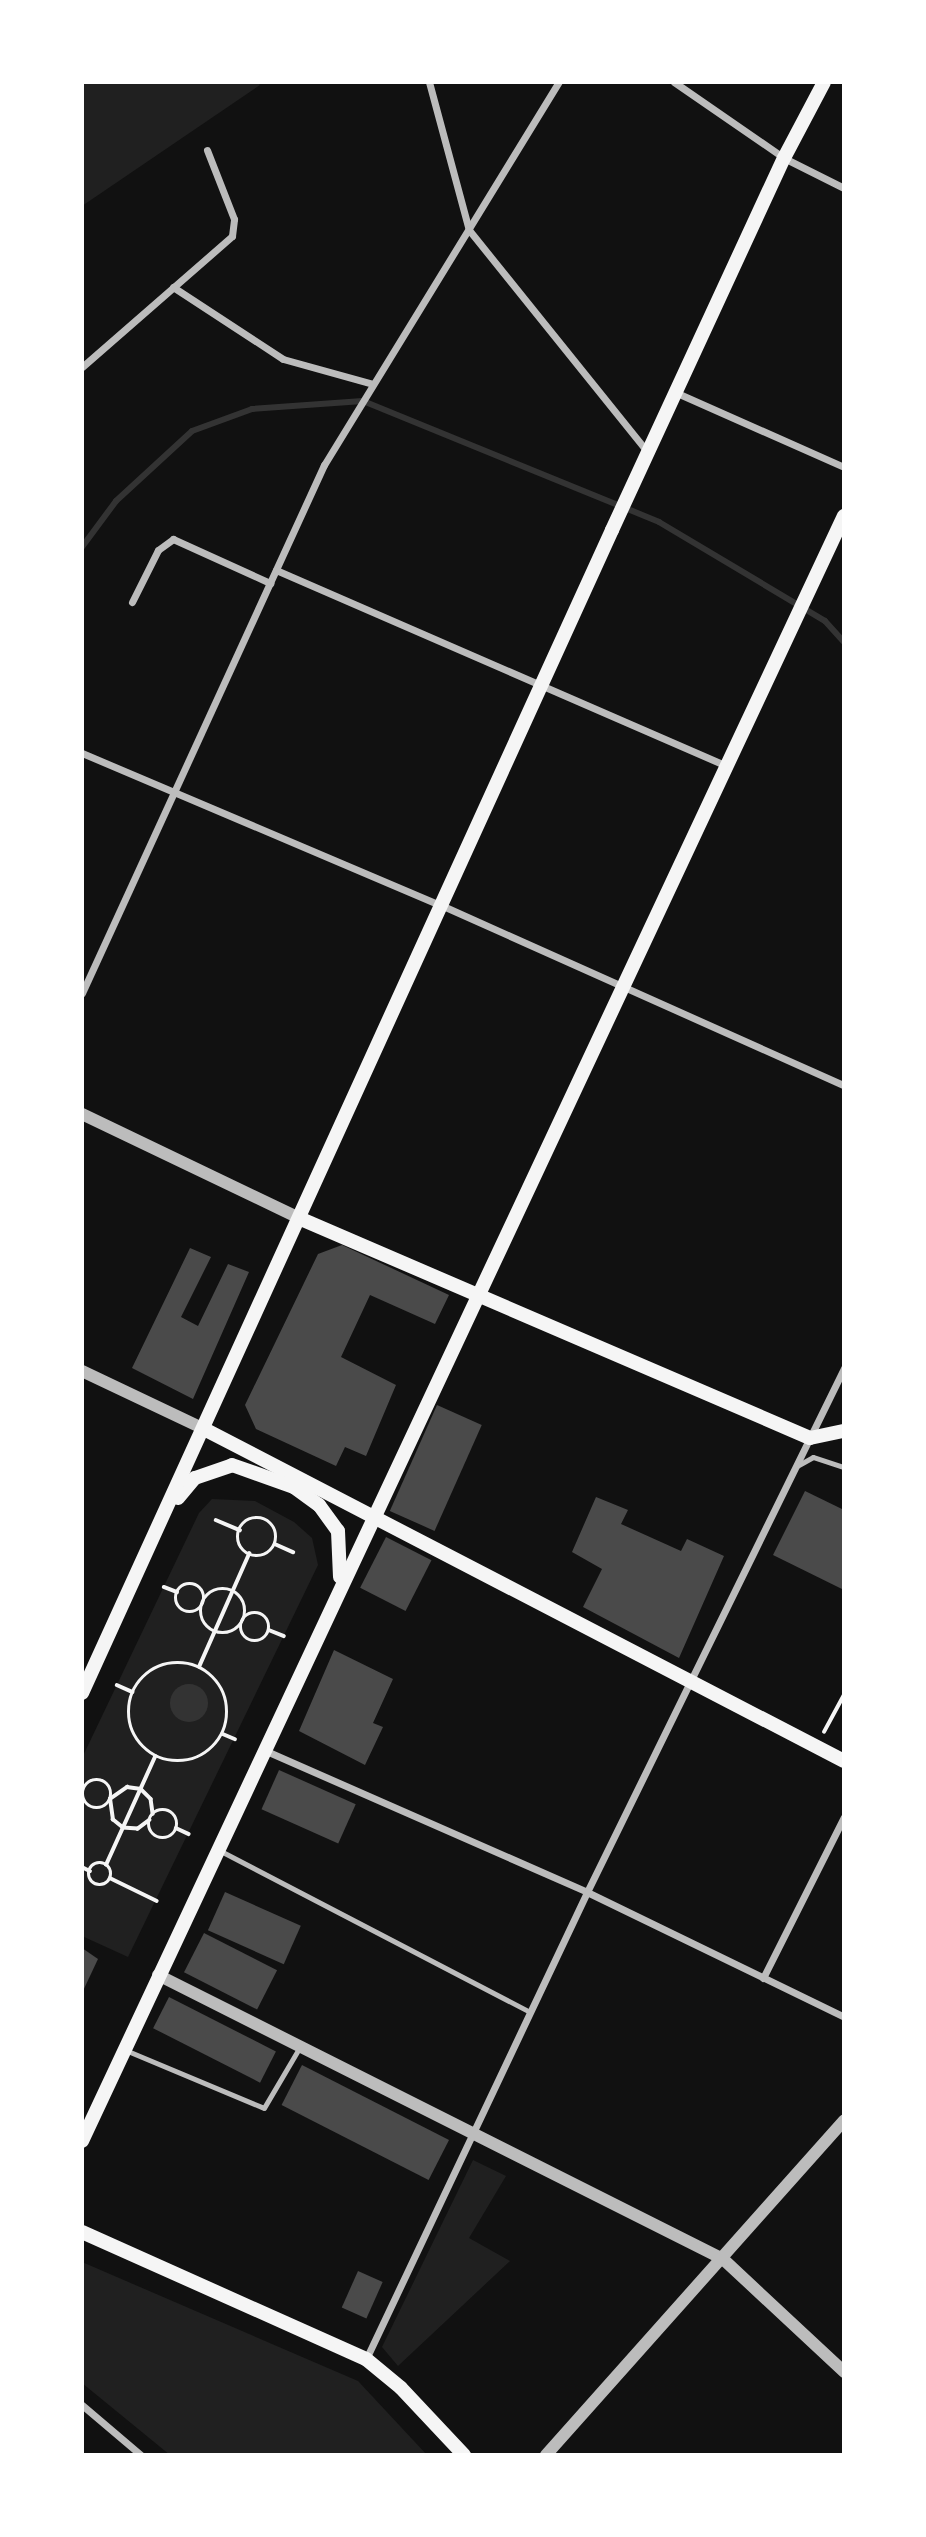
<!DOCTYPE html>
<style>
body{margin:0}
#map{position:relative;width:926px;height:2537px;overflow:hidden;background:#111;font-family:Arial,sans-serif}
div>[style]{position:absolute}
.green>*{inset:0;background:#202020}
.water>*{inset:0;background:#333}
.round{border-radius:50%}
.stream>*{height:6px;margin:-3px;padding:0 3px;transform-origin:3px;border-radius:3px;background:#333}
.building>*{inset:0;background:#4a4a4a;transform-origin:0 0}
.path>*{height:3.5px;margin:-1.75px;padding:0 1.75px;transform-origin:1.75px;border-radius:1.75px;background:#f5f5f5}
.path>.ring{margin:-1.75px;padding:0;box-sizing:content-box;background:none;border:3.5px solid #f5f5f5;border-radius:50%}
.service>*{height:4.5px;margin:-2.25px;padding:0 2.25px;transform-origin:2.25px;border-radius:2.25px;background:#bcbcbc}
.minor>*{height:7px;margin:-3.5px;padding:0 3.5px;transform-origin:3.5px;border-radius:3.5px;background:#bcbcbc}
.tertiary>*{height:12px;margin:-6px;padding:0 6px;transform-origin:6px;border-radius:6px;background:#bcbcbc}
.secondary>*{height:14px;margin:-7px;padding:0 7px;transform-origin:7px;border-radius:7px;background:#f5f5f5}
span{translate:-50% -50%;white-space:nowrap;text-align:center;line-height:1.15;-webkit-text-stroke:7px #fff;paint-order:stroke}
.frame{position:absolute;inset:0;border:84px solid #fff;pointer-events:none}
</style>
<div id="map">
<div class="green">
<i style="clip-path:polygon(82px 82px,257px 82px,260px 85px,82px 206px)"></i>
<i style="clip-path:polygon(212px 1499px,255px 1501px,294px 1522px,312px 1538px,318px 1565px,128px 1957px,82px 1936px,82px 1758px,199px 1513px)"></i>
<i style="clip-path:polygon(473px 2160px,506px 2176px,469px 2238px,510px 2261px,398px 2366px,382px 2347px)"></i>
<i style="clip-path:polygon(82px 2262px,358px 2381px,427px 2455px,170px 2455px,82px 2383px)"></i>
</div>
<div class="water">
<i class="round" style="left:170px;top:1684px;width:38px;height:38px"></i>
</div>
<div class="stream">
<i style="left:82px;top:547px;width:57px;rotate:-53.5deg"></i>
<i style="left:116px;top:501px;width:103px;rotate:-42.6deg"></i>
<i style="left:192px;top:431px;width:64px;rotate:-20.1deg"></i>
<i style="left:252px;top:409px;width:111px;rotate:-4.1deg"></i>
<i style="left:363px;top:401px;width:320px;rotate:22.2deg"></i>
<i style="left:659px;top:522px;width:193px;rotate:30.8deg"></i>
<i style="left:825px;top:621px;width:28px;rotate:48deg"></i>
</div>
<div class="building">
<i style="clip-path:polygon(342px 1245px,449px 1295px,435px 1324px,370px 1295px,341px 1357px,396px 1385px,366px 1456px,345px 1447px,336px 1466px,256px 1429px,245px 1405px,318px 1254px)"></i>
<i style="clip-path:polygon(190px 1248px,211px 1257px,181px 1317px,198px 1326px,228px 1264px,249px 1272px,193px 1399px,132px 1368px)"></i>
<i style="left:437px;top:1405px;width:49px;height:116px;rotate:24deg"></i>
<i style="clip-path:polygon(805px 1491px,844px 1510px,844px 1590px,773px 1555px)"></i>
<i style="clip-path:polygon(596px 1497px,628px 1510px,621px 1524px,681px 1551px,687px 1539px,724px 1556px,679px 1658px,583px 1607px,602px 1569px,572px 1552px)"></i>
<i style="left:386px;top:1537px;width:51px;height:57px;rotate:27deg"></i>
<i style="clip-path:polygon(334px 1650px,393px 1679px,373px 1723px,383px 1727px,365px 1765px,299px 1731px)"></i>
<i style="left:279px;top:1770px;width:84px;height:43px;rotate:24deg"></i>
<i style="left:225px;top:1892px;width:83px;height:42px;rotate:24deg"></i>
<i style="left:204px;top:1933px;width:82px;height:44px;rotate:27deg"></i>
<i style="clip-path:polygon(82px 1948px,98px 1959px,82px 1993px)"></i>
<i style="left:169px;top:1997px;width:120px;height:35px;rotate:27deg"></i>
<i style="left:302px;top:2065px;width:165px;height:45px;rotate:27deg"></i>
<i style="left:358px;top:2271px;width:27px;height:40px;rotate:24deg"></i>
</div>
<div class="path">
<i class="ring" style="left:238px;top:1518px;width:34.5px;height:34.5px"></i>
<i style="left:216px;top:1520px;width:26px;rotate:23deg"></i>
<i style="left:275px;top:1544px;width:20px;rotate:24deg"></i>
<i class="ring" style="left:176px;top:1584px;width:24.5px;height:24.5px"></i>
<i style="left:164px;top:1587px;width:14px;rotate:21deg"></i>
<i class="ring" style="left:201px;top:1589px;width:40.5px;height:40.5px"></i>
<i class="ring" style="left:241px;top:1613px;width:24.5px;height:24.5px"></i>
<i style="left:269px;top:1630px;width:16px;rotate:22deg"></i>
<i class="ring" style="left:129px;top:1663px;width:94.5px;height:94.5px"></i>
<i style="left:199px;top:1667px;width:124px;rotate:-66.1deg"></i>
<i style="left:117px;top:1685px;width:17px;rotate:24deg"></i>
<i style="left:824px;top:1732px;width:42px;rotate:-61.6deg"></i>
<i style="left:223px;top:1734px;width:13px;rotate:23deg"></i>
<i class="ring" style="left:83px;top:1780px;width:24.5px;height:24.5px"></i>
<i class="ring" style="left:149px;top:1810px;width:24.5px;height:24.5px"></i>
<i style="left:150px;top:1820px;width:15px;rotate:143deg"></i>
<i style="left:138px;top:1829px;width:15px;rotate:-176deg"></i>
<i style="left:123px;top:1828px;width:13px;rotate:-141deg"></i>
<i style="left:113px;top:1820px;width:21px;rotate:-98deg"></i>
<i style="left:110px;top:1799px;width:21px;rotate:-35deg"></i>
<i style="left:127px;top:1787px;width:14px;rotate:8deg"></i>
<i style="left:141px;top:1789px;width:14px;rotate:45deg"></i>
<i style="left:151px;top:1799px;width:15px;rotate:82deg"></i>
<i style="left:176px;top:1828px;width:14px;rotate:25deg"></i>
<i class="ring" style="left:89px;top:1863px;width:18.5px;height:18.5px"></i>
<i style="left:106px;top:1865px;width:119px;rotate:-65.6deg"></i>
<i style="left:82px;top:1867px;width:9px;rotate:27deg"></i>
<i style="left:110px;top:1878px;width:52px;rotate:26.1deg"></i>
</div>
<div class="service">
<i style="left:797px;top:1466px;width:18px;rotate:-29deg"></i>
<i style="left:813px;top:1457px;width:33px;rotate:18deg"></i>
<i style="left:221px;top:1851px;width:348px;rotate:27.5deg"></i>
<i style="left:128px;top:2051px;width:147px;rotate:22.7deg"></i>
<i style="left:264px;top:2108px;width:71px;rotate:-59.5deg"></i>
</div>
<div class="minor">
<i style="left:429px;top:82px;width:153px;rotate:74.9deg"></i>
<i style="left:469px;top:230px;width:287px;rotate:51.2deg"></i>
<i style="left:674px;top:82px;width:134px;rotate:34.6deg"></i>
<i style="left:784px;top:158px;width:67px;rotate:26.6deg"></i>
<i style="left:173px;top:287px;width:131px;rotate:33.2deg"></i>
<i style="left:283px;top:359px;width:93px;rotate:15.5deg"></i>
<i style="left:82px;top:367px;width:199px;rotate:-41.1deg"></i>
<i style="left:232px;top:236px;width:17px;rotate:-83deg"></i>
<i style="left:234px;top:219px;width:74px;rotate:-111.4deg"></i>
<i style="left:677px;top:393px;width:183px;rotate:23.9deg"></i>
<i style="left:276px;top:570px;width:491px;rotate:23.5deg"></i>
<i style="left:132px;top:602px;width:58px;rotate:-63.4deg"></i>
<i style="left:158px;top:550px;width:19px;rotate:-36deg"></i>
<i style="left:173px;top:539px;width:107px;rotate:24.4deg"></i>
<i style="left:82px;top:753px;width:392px;rotate:23deg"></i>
<i style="left:443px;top:906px;width:439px;rotate:24.1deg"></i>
<i style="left:82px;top:993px;width:581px;rotate:-65.38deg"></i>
<i style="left:324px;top:465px;width:449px;rotate:-58.5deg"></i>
<i style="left:264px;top:1750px;width:353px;rotate:23.7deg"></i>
<i style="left:587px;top:1892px;width:286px;rotate:25.9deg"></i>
<i style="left:763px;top:1978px;width:180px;rotate:-63.3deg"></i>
<i style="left:366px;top:2359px;width:517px;rotate:-64.67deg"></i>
<i style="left:587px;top:1892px;width:584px;rotate:-63.87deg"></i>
<i style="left:82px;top:2405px;width:77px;rotate:40.3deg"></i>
</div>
<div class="tertiary">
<i style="left:82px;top:1114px;width:243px;rotate:25.6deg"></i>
<i style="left:82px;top:1371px;width:135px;rotate:25.4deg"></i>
<i style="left:158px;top:1975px;width:632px;rotate:26.69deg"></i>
<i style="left:723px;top:2259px;width:166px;rotate:43deg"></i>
<i style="left:546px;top:2455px;width:448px;rotate:-48.3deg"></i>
</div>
<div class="secondary">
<i style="left:301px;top:1219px;width:554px;rotate:23.28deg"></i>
<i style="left:810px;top:1438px;width:35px;rotate:-12deg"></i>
<i style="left:204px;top:1429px;width:721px;rotate:27.42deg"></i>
<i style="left:178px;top:1498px;width:26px;rotate:-50deg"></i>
<i style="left:195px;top:1478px;width:39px;rotate:-19deg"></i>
<i style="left:232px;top:1465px;width:66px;rotate:19.5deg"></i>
<i style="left:294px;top:1487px;width:31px;rotate:36deg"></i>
<i style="left:319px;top:1505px;width:32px;rotate:54deg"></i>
<i style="left:338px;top:1531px;width:46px;rotate:87.5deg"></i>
<i style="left:82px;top:1693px;width:1278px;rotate:-65.5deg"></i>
<i style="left:612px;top:530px;width:410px;rotate:-65.2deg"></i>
<i style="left:784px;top:158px;width:86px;rotate:-62.2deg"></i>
<i style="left:82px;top:2141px;width:1795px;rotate:-64.88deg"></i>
<i style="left:82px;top:2232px;width:311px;rotate:24.1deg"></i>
<i style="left:366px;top:2359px;width:45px;rotate:39.6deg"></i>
<i style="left:401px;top:2388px;width:92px;rotate:46.8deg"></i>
</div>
<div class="frame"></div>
</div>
